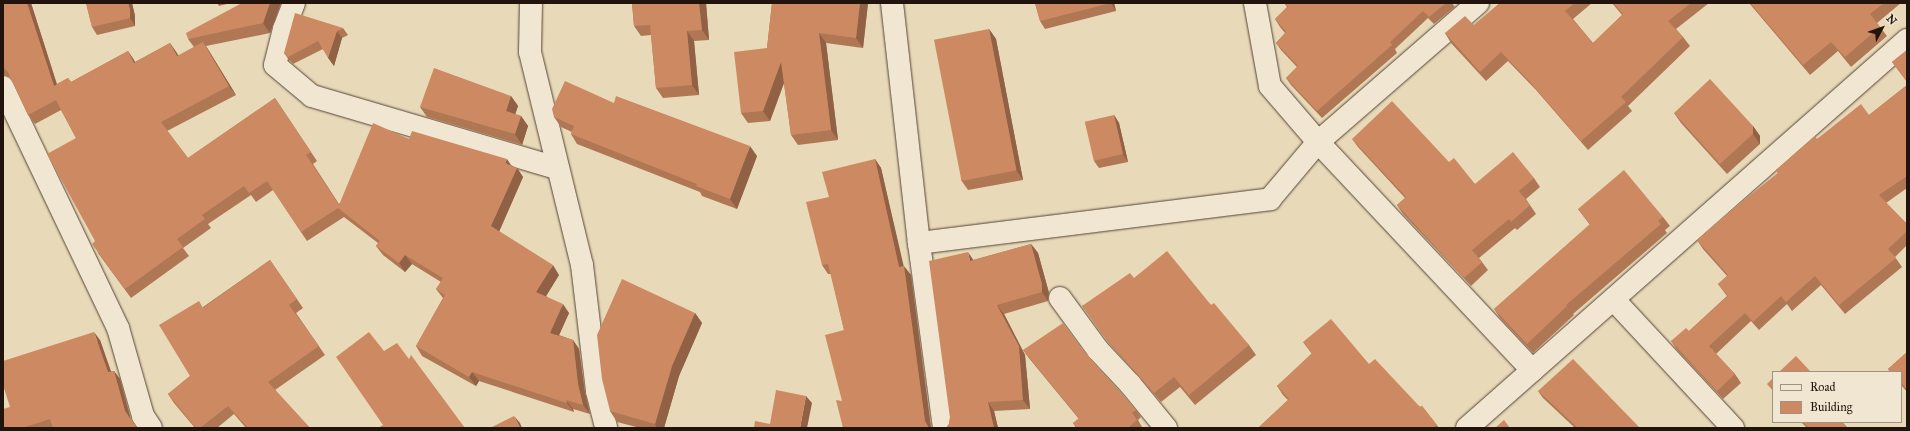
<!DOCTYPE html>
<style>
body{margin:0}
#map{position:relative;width:1910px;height:431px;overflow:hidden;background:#e8d9b8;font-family:"IM FELL Great Primer",serif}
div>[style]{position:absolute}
.roads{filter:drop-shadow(0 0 1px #544437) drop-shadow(0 0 1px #544437)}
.street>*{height:22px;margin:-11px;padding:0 11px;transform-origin:11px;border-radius:11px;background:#f0e6d1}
.secondary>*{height:22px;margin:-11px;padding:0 11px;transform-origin:11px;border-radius:11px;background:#f0e6d1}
.wall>*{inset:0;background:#b07754}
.shaded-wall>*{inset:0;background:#906145}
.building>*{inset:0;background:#cd8a62;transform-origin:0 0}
span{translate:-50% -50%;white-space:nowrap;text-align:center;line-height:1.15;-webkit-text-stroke:3px #f0e6d1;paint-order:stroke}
.frame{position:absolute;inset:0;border:4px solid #22130c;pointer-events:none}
.legend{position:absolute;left:1772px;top:371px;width:130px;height:52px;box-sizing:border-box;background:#f0e6d1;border:1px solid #9e9282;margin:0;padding:5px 7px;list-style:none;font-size:12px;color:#22130c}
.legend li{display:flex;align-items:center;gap:8px;height:20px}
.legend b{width:20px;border:1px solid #9e9282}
.north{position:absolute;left:1862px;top:8px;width:40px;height:40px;-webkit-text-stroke:3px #f0e6d1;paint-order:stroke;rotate:49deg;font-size:11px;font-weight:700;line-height:16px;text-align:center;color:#22130c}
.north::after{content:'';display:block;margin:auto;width:14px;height:18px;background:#22130c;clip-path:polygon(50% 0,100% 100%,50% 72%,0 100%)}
</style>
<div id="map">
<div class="roads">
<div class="street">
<i style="left:294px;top:3px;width:28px;rotate:111deg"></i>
<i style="left:284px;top:29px;width:37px;rotate:104deg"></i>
<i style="left:275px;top:65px;width:48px;rotate:40deg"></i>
<i style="left:312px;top:96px;width:255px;rotate:16.4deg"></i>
<i style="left:531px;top:3px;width:49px;rotate:91.2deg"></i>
<i style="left:530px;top:52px;width:219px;rotate:76.3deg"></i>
<i style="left:582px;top:265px;width:127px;rotate:83.2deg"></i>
<i style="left:597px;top:391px;width:38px;rotate:76deg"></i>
<i style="left:1255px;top:3px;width:84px;rotate:79.8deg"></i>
<i style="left:1270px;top:86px;width:74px;rotate:49.4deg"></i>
<i style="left:1318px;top:142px;width:313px;rotate:46.8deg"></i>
<i style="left:3px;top:87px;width:267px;rotate:64.5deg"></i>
<i style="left:118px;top:328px;width:91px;rotate:74.1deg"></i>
<i style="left:143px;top:416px;width:14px;rotate:56deg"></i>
<i style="left:919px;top:243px;width:354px;rotate:-7.1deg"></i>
<i style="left:1270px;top:199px;width:75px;rotate:-49.9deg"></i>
<i style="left:1318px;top:142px;width:212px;rotate:-41deg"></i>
<i style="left:1060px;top:298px;width:64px;rotate:53.8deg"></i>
<i style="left:1098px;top:350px;width:47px;rotate:46.7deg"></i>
<i style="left:1130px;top:384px;width:57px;rotate:50.7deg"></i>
<i style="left:1614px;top:300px;width:175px;rotate:47.1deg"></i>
<i style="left:1467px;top:428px;width:587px;rotate:-41.41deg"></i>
</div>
<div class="secondary">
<i style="left:892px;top:3px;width:242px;rotate:83.6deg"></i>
<i style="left:919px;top:243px;width:187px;rotate:82.3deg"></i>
</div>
</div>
<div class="wall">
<i style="clip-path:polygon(3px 3px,31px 3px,57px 84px,68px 78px,71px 82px,128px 51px,135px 62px,170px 43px,179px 56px,194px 47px,188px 39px,242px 3px,281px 3px,270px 33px,206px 46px,236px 95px,167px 131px,188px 158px,275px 98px,317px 161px,313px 164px,339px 204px,409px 139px,511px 165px,517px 168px,523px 177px,499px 232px,559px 275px,546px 296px,569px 313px,559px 335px,573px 340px,579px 349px,585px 393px,590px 414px,573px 409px,574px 412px,479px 381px,476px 386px,422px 356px,416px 346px,443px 298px,436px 289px,441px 282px,412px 264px,405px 272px,383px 255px,376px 246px,378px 243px,344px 217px,307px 241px,273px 190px,256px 202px,251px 195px,208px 224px,211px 228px,183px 248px,189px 256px,131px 298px,98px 253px,76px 138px,61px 110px,35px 124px,28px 115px,10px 77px,3px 75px)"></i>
<i style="clip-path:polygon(86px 3px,132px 3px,135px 16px,135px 26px,97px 35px,92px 27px)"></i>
<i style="clip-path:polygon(217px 3px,231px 3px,219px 6px)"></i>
<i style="clip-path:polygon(632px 3px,706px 3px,709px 40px,694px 41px,699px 95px,663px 98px,656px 88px,651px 35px,641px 36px,634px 26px)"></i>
<i style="clip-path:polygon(772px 3px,868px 3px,863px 48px,826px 43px,838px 140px,798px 145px,791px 135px,784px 83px,770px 121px,748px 123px,741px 113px,767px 48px)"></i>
<i style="clip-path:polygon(1035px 3px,1114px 3px,1116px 11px,1045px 29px,1040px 21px)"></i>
<i style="clip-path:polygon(1284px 3px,1452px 3px,1455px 7px,1434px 24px,1428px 18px,1395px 49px,1397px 53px,1322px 118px,1291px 85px,1286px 78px,1297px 67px,1281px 50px,1276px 43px,1285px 33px,1280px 27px,1275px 19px,1287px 7px)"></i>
<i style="clip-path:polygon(1500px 3px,1592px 3px,1573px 19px,1593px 43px,1622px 15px,1612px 3px,1709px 3px,1676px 29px,1683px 37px,1690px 46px,1628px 106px,1632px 111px,1588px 150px,1536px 90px,1508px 61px,1486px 81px,1451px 43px,1445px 33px,1474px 25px)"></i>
<i style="clip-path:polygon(1749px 3px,1901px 3px,1877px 23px,1887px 36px,1851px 67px,1838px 51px,1810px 75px)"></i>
<i style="clip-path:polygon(343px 28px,348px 35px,342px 38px,334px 66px,323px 49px,293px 64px,289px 60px,284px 53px)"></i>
<i style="clip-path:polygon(989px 29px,996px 39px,1023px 180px,968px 190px,961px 180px)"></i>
<i style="clip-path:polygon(1907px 50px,1907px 82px,1892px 62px)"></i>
<i style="clip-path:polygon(1907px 85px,1907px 188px,1886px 203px,1907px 224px,1907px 245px,1895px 257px,1902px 267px,1845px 314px,1821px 285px,1792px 311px,1787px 304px,1759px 330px,1751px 321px,1716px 354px,1735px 374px,1741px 383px,1723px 399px,1677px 350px,1671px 341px,1689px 331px,1727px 296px,1718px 284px,1727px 276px,1703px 249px,1697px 240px,1778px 173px,1776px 170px,1817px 139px,1869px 115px)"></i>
<i style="clip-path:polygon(511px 96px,518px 106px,515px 114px,521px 116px,528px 126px,522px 145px,427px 117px,420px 107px)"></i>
<i style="clip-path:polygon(614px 103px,757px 156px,737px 209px,702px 196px,700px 192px,577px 144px,571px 134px,572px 132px,561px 127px,554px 117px)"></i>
<i style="clip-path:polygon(1674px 113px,1753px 126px,1760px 136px,1760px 144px,1727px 174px,1681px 123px)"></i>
<i style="clip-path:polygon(1114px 115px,1119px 123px,1128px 162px,1099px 168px,1094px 161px)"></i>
<i style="clip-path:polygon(1352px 139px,1449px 162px,1475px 184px,1534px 178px,1540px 187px,1526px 199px,1536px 214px,1517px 230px,1515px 228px,1479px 258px,1488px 270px,1471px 286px,1403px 214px,1397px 205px,1405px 198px,1358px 147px)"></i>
<i style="clip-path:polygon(875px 159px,881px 168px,903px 266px,911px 275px,931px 428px,843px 428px,842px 401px,844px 330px,831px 274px,828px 274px,822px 265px)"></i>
<i style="clip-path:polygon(1578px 209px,1663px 217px,1670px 226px,1665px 230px,1667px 233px,1573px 314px,1574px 315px,1533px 353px,1500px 318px,1494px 309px,1590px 225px)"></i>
<i style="clip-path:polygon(1031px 244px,1038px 253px,1049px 293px,1048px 301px,1004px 314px,1025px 355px,1030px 409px,994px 411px,998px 428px,946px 428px,949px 424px,973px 260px)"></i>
<i style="clip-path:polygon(270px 260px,303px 308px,296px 313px,325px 355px,275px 390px,310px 428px,246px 428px,234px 414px,217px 428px,195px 428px,174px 403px,168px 394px,190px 376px,203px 307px)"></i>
<i style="clip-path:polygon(1134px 278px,1211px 305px,1249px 345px,1256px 355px,1195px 405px,1180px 387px,1161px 402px,1108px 342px,1082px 306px)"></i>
<i style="clip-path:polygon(695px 313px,702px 323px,679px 376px,664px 428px,640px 428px,617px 422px,610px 411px)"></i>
<i style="clip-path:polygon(100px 340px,111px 371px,114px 371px,120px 379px,131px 420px,137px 428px,3px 428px,10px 407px)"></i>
<i style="clip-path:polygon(1303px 342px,1369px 364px,1420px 407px,1422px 406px,1439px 428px,1258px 428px,1288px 400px,1283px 395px,1277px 386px,1312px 354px)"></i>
<i style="clip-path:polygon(1023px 350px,1083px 350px,1136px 410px,1141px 417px,1138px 420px,1142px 427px,1141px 428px,1076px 428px,1073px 423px,1079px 419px,1028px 357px)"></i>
<i style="clip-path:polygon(1907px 352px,1907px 392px,1901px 385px,1901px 372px,1890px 372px,1888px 369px)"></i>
<i style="clip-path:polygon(1538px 391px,1640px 428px,1575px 428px,1543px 398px)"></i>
<i style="clip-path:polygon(1801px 422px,1842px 422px,1848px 428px,1807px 428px)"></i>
</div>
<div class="shaded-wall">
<i style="clip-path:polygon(27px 3px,31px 3px,60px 95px,54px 86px)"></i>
<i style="clip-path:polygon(128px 3px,132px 3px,135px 16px,135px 26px,130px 18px)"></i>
<i style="clip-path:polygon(270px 3px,281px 3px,270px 33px,263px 23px)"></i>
<i style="clip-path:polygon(699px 3px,706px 3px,709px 40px,702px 30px)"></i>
<i style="clip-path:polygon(860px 3px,868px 3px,863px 48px,856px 38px)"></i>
<i style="clip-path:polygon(1111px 3px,1114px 3px,1116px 11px)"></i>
<i style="clip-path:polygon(989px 29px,996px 39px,1023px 180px,1016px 170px)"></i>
<i style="clip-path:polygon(337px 31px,342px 38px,334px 66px,328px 58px)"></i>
<i style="clip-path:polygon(687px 31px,694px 41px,699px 95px,692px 85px)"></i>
<i style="clip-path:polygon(819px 33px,826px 43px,838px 140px,831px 130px)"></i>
<i style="clip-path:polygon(203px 42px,209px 51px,236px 95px,229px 86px)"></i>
<i style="clip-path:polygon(170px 43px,176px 52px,184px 65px,177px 56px)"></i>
<i style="clip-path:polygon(128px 51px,134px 60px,140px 72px,134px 63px)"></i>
<i style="clip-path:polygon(781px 62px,788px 72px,770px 121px,763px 111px)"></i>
<i style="clip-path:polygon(511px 96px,518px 106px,513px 121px,506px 111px)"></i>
<i style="clip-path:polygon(1114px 115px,1119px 123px,1128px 162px,1123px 154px)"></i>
<i style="clip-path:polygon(521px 116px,528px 126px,522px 145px,515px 134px)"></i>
<i style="clip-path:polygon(1753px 126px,1760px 136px,1760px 144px,1753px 134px)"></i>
<i style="clip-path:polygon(750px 146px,757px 156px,737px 209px,730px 199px)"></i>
<i style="clip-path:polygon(507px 159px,513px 168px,505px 163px)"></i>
<i style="clip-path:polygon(875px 159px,881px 168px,906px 276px,899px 267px)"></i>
<i style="clip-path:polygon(517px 168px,523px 177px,497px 236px,491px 226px)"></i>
<i style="clip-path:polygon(1031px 244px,1038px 253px,1049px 293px,1048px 301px,1042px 292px)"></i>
<i style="clip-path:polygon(968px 252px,974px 261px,970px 261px)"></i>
<i style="clip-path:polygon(405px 255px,412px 264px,405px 272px,399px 263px)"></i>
<i style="clip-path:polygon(553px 265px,559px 275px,543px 301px,536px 292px)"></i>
<i style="clip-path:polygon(904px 266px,911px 275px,931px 428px,929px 428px,925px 421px)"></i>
<i style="clip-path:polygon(563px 304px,569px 313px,556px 342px,550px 333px)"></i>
<i style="clip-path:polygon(997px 305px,1004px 314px,1025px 355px,1030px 409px,1023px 400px)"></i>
<i style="clip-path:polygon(695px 313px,702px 323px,679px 376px,664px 428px,657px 428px,655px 424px,672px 366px)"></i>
<i style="clip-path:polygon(94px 332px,100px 340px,114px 381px,108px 372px)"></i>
<i style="clip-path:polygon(573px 340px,579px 349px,585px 393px,590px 414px,583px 405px,578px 384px)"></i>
<i style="clip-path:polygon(114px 371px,120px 379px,131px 420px,125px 411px)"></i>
<i style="clip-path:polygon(472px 372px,479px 381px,476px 386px,469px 377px)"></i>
<i style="clip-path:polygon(806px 396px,812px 403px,807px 428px,800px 428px)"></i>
<i style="clip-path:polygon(566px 400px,573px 409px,574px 412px,567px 403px)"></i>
<i style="clip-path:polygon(988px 402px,994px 411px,998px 428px,994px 428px)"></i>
<i style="clip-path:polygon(514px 416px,520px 423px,522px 428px,520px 428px)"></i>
</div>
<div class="building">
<i style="clip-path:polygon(3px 3px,27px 3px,54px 86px,68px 78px,71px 82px,128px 51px,134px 63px,170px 43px,177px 56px,203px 42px,229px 86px,161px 122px,188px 158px,275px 98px,311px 152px,306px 155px,339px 205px,373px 123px,409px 139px,412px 131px,507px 159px,505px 163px,517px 168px,491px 226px,553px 265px,536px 292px,563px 304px,550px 333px,573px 340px,578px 384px,583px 405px,566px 400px,567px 403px,472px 372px,469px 377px,416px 346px,445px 295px,436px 289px,443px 278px,405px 255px,399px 263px,376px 246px,380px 241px,338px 208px,301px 232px,267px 181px,249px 193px,244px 186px,202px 215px,205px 219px,177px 239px,183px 247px,125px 289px,92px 244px,95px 241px,47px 154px,76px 138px,56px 100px,28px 115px,8px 72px,3px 67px)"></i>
<i style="clip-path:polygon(86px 3px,128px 3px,130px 9px,130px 18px,92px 27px)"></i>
<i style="clip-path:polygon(242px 3px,270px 3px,263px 23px,188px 39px,186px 33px)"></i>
<i style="clip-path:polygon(632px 3px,699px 3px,702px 30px,687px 31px,692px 85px,656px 88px,650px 25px,634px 26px)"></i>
<i style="clip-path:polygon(772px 3px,860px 3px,856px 38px,819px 33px,831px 130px,791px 135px,781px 62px,763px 111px,741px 113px,734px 52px,767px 48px)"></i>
<i style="clip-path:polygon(1035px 3px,1111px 3px,1040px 21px)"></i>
<i style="clip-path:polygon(1285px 3px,1446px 3px,1429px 17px,1423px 11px,1390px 42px,1392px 45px,1317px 111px,1286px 78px,1298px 66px,1276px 43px,1286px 32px,1275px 19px,1288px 7px)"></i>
<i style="clip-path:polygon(1500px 3px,1575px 3px,1565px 11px,1593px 43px,1623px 14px,1613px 3px,1691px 3px,1668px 21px,1683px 37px,1621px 97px,1626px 102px,1581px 141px,1529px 81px,1501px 52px,1480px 72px,1445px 33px,1465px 16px,1474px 25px)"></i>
<i style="clip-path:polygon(1750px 3px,1884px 3px,1870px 14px,1880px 27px,1845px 57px,1831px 42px,1803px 65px)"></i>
<i style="clip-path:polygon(295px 13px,343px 28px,337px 31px,328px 58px,318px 41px,288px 57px,284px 53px)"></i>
<i style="left:989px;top:29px;width:144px;height:56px;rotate:79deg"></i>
<i style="clip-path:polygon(1907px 50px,1907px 81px,1892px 62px)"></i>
<i style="clip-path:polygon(434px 68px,511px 96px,506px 111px,521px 116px,515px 134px,420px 107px)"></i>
<i style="clip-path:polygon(1710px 79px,1753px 126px,1753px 134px,1720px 164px,1674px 113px)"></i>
<i style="clip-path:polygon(565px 81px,614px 103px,616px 96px,750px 146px,730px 199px,696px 186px,697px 184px,571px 134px,574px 126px,554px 117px,552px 109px)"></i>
<i style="clip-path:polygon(1907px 85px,1907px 176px,1879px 195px,1907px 224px,1907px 231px,1888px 249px,1896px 258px,1839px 305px,1815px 276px,1786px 302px,1781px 296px,1753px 322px,1745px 313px,1709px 346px,1735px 374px,1717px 391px,1671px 341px,1686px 328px,1689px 331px,1728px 296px,1718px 284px,1728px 275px,1697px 240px,1735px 207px,1778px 173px,1776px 170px,1815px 136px,1817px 139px,1861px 104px,1869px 115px)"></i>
<i style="clip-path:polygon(1392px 101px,1449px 162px,1454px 158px,1475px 184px,1513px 152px,1534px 178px,1519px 191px,1530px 205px,1511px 222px,1509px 219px,1472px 250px,1482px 262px,1464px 278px,1397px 205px,1406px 197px,1352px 139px)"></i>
<i style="left:1114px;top:115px;width:40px;height:30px;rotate:77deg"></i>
<i style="clip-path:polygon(875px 159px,899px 267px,904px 266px,925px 421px,928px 427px,930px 428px,843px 428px,836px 400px,842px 401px,825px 335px,844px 330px,828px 264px,822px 265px,806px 202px,829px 197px,822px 172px)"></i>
<i style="clip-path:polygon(1624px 170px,1663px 217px,1658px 221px,1661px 224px,1566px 305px,1567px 306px,1527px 344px,1494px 309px,1590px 224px,1578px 209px)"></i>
<i style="clip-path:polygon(1031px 244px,1042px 284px,1042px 292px,997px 305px,1019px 346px,1023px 400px,988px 402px,994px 428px,946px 428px,949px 424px,950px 418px,929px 261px,968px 252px,970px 261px)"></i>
<i style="clip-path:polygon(1167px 251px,1211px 305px,1214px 303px,1249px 345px,1189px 395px,1174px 377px,1154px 393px,1101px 333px,1082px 306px,1130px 273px,1134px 278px)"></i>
<i style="clip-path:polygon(270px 260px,297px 299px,289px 305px,319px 346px,268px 382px,310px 428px,248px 428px,228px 406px,200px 428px,196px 428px,168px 394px,190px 376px,159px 325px,199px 301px,203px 308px)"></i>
<i style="clip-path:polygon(622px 279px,695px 313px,672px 366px,655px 424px,610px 411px,602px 379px,597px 335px)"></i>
<i style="clip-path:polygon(1331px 319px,1369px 364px,1375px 359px,1420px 407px,1422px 406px,1437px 425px,1433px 428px,1258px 428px,1289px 399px,1277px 386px,1312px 353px,1303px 342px)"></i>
<i style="clip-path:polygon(1063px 323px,1083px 350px,1136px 410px,1132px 413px,1137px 420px,1128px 428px,1077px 428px,1073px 423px,1079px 418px,1023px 350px)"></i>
<i style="clip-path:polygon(94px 332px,108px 372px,114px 371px,125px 411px,137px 428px,53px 428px,50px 419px,22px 428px,3px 428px,3px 409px,10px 407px,3px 385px,3px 361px)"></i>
<i style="clip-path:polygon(369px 332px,384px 351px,397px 343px,409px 359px,411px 355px,465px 428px,378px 428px,383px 425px,336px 357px)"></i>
<i style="clip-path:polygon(1907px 352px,1907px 389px,1901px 383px,1901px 372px,1891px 372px,1888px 369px)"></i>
<i style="clip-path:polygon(1796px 356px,1811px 372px,1779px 372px)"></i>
<i style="clip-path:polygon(1573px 359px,1640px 428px,1578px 428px,1538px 391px)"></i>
<i style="clip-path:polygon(1773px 378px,1773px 391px,1767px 384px)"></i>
<i style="clip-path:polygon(776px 390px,806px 396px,800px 428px,754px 428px,755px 421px,770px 424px)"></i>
<i style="clip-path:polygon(514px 416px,520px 428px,490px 428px)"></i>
<i style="clip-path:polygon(1504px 420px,1510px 428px,1495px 428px)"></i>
<i style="clip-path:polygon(1803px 422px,1842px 422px,1848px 428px,1809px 428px)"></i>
</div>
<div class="frame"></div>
<ul class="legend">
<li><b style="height:5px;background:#f0e6d1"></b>Road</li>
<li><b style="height:11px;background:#cd8a62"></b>Building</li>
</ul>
<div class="north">N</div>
</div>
